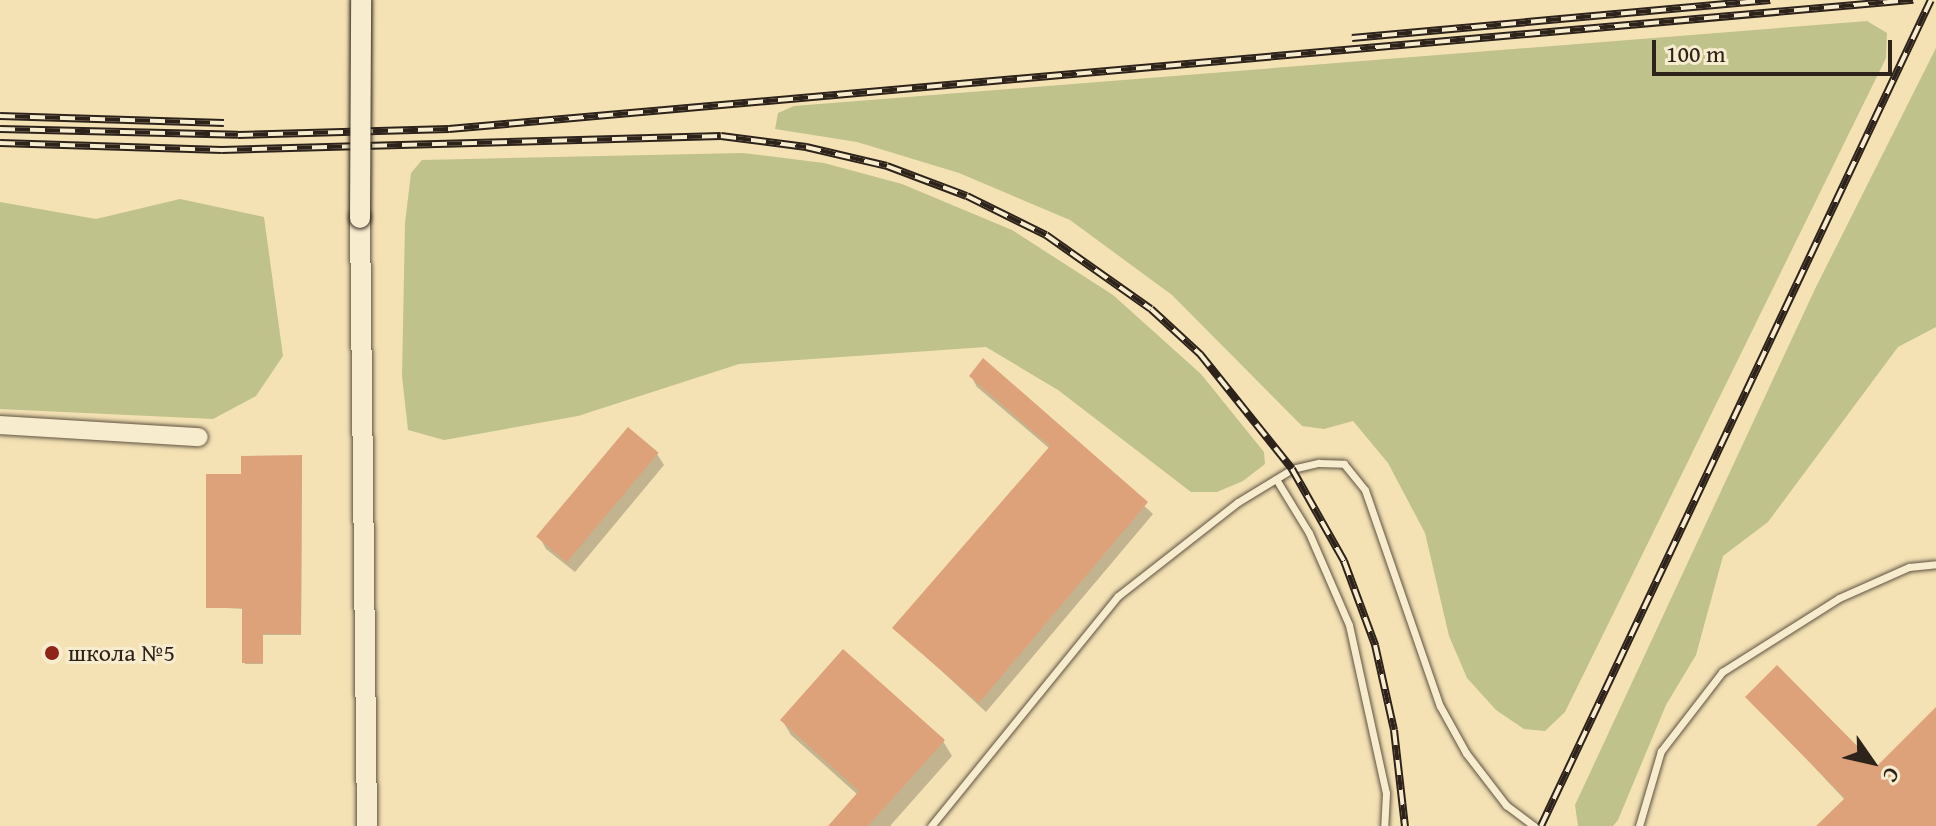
<!DOCTYPE html>
<meta charset="utf-8">
<style>
body{margin:0}
#map{position:relative;width:1936px;height:826px;overflow:hidden;background:#f4e2b5;font-family:"Gentium Book Plus",serif}
div>[style]{position:absolute}
.green>*{inset:0;background:#bfc28b}
.shadow>*{inset:0;background:#0003}
.building>*{inset:0;background:#dea27a;transform-origin:0 0}
.roads{filter:drop-shadow(0 0 2px #5f5341) drop-shadow(0 0 2px #5f5341)}
.service>*{height:7px;margin:-3.5px;padding:0 3.5px;transform-origin:3.5px;border-radius:3.5px;background:#f8eccf}
.tertiary>*{height:18px;margin:-9px;padding:0 9px;transform-origin:9px;border-radius:9px;background:#f8eccf}
.secondary>*{height:20px;margin:-10px;padding:0 10px;transform-origin:10px;border-radius:10px;background:#f8eccf}
.rail>*{height:8px;margin-top:-4px;transform-origin:0;background:repeating-linear-gradient(90deg,#f8eccf 0 15px,#2d231a 0 30px);box-sizing:border-box;border-block:2px solid #2d231a}
.bridges{filter:drop-shadow(0 0 2px #2d231a) drop-shadow(0 0 2px #2d231a)}
.secondary-bridge>*{height:20px;margin:-10px;padding:0 10px;transform-origin:10px;border-radius:10px;background:#f8eccf}
.dots>*{width:22px;height:22px;translate:-50% -50%;box-sizing:border-box;border:4px solid #f8eccf;border-radius:50%}
span{translate:-50% -50%;white-space:nowrap;text-align:center;line-height:1.15;-webkit-text-stroke:6px #f8eccf;paint-order:stroke}
.poi-label{font-size:24px;color:#2d231a}
.left{translate:0 -50%;text-align:left}
.north{position:absolute;left:1832px;top:722px;width:80px;height:80px;-webkit-text-stroke:6px #f8eccf;paint-order:stroke;rotate:124deg;font-size:22px;font-weight:700;line-height:32px;text-align:center;color:#2d231a}
.north::after{content:'';display:block;margin:auto;width:28px;height:36px;background:#2d231a;clip-path:polygon(50% 0,100% 100%,50% 72%,0 100%)}
.scale{position:absolute;left:1652px;top:40px;width:240px;height:36px;box-sizing:border-box;border:4px solid #2d231a;border-top:0;padding-left:10px;font-size:24px;line-height:28px;white-space:nowrap;color:#2d231a;-webkit-text-stroke:6px #f8eccf;paint-order:stroke}
</style>
<div id="map">
<div class="green">
<i style="clip-path:polygon(1867px 21px,1887px 33px,1886px 58px,1565px 712px,1545px 731px,1524px 729px,1496px 710px,1467px 678px,1449px 636px,1425px 533px,1388px 463px,1353px 421px,1324px 429px,1302px 426px,1172px 295px,1070px 220px,959px 173px,857px 142px,775px 129px,778px 113px,794px 106px)"></i>
<i style="clip-path:polygon(1936px 48px,1936px 327px,1898px 347px,1768px 522px,1723px 556px,1696px 655px,1666px 705px,1618px 820px,1613px 826px,1578px 826px,1575px 805px,1815px 289px)"></i>
<i style="clip-path:polygon(743px 153px,824px 163px,902px 184px,1012px 230px,1113px 295px,1201px 374px,1264px 452px,1265px 464px,1243px 481px,1217px 492px,1191px 492px,1058px 390px,986px 347px,739px 364px,578px 416px,444px 440px,408px 430px,402px 376px,405px 223px,411px 173px,422px 160px)"></i>
<i style="clip-path:polygon(180px 199px,264px 217px,283px 356px,256px 396px,213px 419px,0 409px,0 202px,96px 219px)"></i>
</div>
<div class="shadow">
<i style="clip-path:polygon(984px 361px,1153px 514px,986px 712px,895px 628px,1050px 449px,977px 387px,971px 376px)"></i>
<i style="clip-path:polygon(657px 454px,664px 465px,575px 572px,546px 549px,540px 538px)"></i>
<i style="clip-path:polygon(302px 459px,301px 635px,263px 635px,263px 664px,245px 664px,244px 609px,208px 607px,243px 476px)"></i>
<i style="clip-path:polygon(1748px 697px,1877px 768px,1936px 710px,1936px 826px,1819px 826px,1845px 800px)"></i>
<i style="clip-path:polygon(782px 720px,943px 741px,952px 756px,890px 826px,831px 826px,858px 795px,791px 735px)"></i>
</div>
<div class="building">
<i style="clip-path:polygon(983px 358px,1148px 502px,979px 703px,892px 628px,1050px 446px,969px 376px)"></i>
<i style="left:628px;top:427px;width:40px;height:143px;rotate:40deg"></i>
<i style="clip-path:polygon(302px 455px,301px 634px,263px 634px,263px 663px,242px 663px,242px 608px,206px 608px,206px 474px,241px 474px,241px 456px)"></i>
<i style="clip-path:polygon(843px 649px,945px 740px,868px 826px,828px 826px,859px 791px,780px 720px)"></i>
<i style="clip-path:polygon(1777px 665px,1877px 766px,1936px 707px,1936px 826px,1816px 826px,1845px 798px,1745px 697px)"></i>
</div>
<div class="roads">
<div class="service">
<i style="left:1276px;top:479px;width:63px;rotate:58.6deg"></i>
<i style="left:1309px;top:533px;width:100px;rotate:66.5deg"></i>
<i style="left:1349px;top:625px;width:172px;rotate:77.6deg"></i>
<i style="left:1386px;top:793px;width:33px;rotate:93deg"></i>
<i style="left:931px;top:826px;width:296px;rotate:-50.9deg"></i>
<i style="left:1118px;top:596px;width:152px;rotate:-38.1deg"></i>
<i style="left:1238px;top:502px;width:63px;rotate:-31.4deg"></i>
<i style="left:1292px;top:469px;width:28px;rotate:-13deg"></i>
<i style="left:1319px;top:463px;width:25px;rotate:2deg"></i>
<i style="left:1344px;top:464px;width:33px;rotate:51deg"></i>
<i style="left:1365px;top:490px;width:229px;rotate:70.9deg"></i>
<i style="left:1440px;top:706px;width:54px;rotate:61deg"></i>
<i style="left:1466px;top:753px;width:66px;rotate:52.4deg"></i>
<i style="left:1506px;top:805px;width:35px;rotate:37deg"></i>
<i style="left:1639px;top:826px;width:78px;rotate:-73.7deg"></i>
<i style="left:1661px;top:751px;width:100px;rotate:-52.3deg"></i>
<i style="left:1722px;top:672px;width:138px;rotate:-32.3deg"></i>
<i style="left:1839px;top:598px;width:77px;rotate:-23.9deg"></i>
<i style="left:1909px;top:567px;width:27px;rotate:-6deg"></i>
</div>
<div class="tertiary">
<i style="left:0;top:425px;width:199px;rotate:3.5deg"></i>
</div>
<div class="secondary">
<i style="left:360px;top:218px;width:608px;rotate:89.34deg"></i>
</div>
</div>
<div class="rail">
<i style="left:1352px;top:38px;width:420px;rotate:-5.2deg"></i>
<i style="left:0;top:116px;width:224px;rotate:1.8deg"></i>
<i style="left:0;top:129px;width:238px;rotate:1.4deg"></i>
<i style="left:238px;top:135px;width:211px;rotate:-1.6deg"></i>
<i style="left:449px;top:129px;width:1470px;rotate:-5.04deg"></i>
<i style="left:0;top:143px;width:222px;rotate:1.8deg"></i>
<i style="left:222px;top:150px;width:499px;rotate:-1.6deg"></i>
<i style="left:721px;top:136px;width:86px;rotate:7.4deg"></i>
<i style="left:806px;top:147px;width:83px;rotate:13.2deg"></i>
<i style="left:887px;top:166px;width:85px;rotate:20.6deg"></i>
<i style="left:967px;top:196px;width:88px;rotate:26.3deg"></i>
<i style="left:1046px;top:235px;width:128px;rotate:35.2deg"></i>
<i style="left:1151px;top:309px;width:67px;rotate:42.6deg"></i>
<i style="left:1200px;top:354px;width:147px;rotate:51.3deg"></i>
<i style="left:1292px;top:469px;width:106px;rotate:60.5deg"></i>
<i style="left:1344px;top:561px;width:90px;rotate:69.7deg"></i>
<i style="left:1375px;top:645px;width:87px;rotate:77.4deg"></i>
<i style="left:1394px;top:730px;width:97px;rotate:83.5deg"></i>
<i style="left:1541px;top:826px;width:913px;rotate:-64.73deg"></i>
</div>
<div class="bridges">
<div class="secondary-bridge">
<i style="left:360px;top:218px;width:218px;rotate:-89.7deg"></i>
</div>
</div>
<div class="dots">
<i style="left:52px;top:653px;background:#8f2418"></i>
</div>
<div class="poi-label">
<span class="left" style="left:68px;top:653px">школа №5</span>
</div>
<div class="north">С</div>
<div class="scale">100 m</div>
</div>
